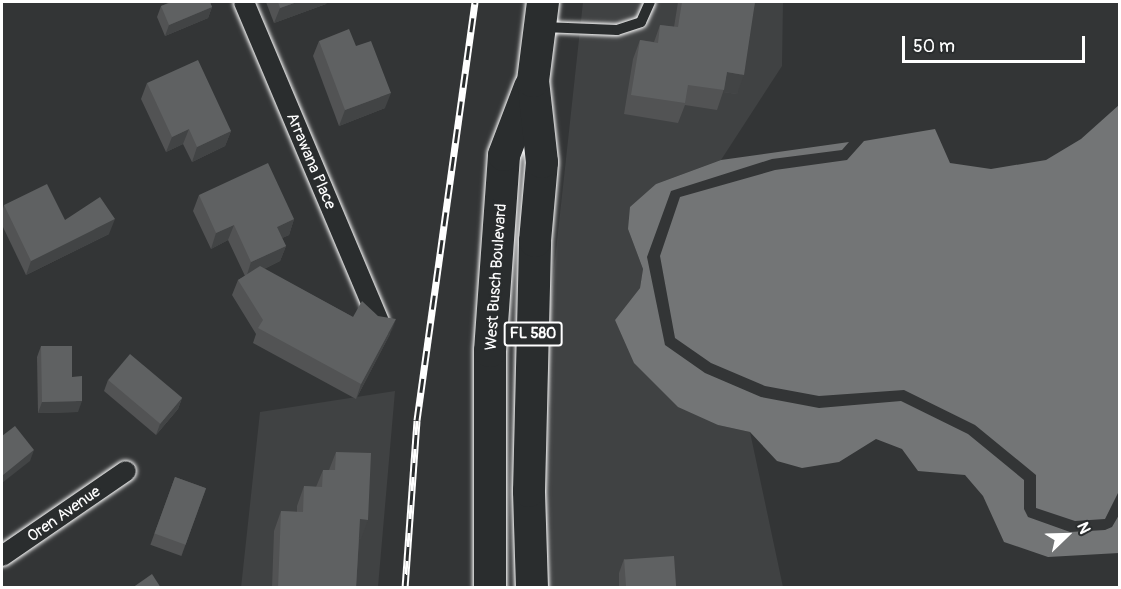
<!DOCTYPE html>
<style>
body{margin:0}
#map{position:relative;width:1121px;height:589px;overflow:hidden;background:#333536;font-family:Pangolin,sans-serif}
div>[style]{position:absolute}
.built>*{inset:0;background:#404243}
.water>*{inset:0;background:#737576}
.roads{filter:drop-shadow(0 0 2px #fff) drop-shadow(0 0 2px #fff)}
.lane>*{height:10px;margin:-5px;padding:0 5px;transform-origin:5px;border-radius:5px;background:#2a2d2e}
.street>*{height:20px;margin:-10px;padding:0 10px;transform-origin:10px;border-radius:10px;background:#2a2d2e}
.primary>*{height:32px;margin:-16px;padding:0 16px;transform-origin:16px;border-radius:16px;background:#2a2d2e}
.rail>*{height:7px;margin-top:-3.5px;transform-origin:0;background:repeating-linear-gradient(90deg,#2a2d2e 0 14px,#fff 0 28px);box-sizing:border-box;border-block:2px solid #fff}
.wall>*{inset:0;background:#525354;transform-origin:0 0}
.shaded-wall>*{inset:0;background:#424445}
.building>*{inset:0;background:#5f6162;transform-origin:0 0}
span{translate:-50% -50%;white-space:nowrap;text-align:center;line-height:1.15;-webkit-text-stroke:4.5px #2a2d2e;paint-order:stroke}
.shield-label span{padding:2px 4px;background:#2a2d2e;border:2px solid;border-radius:4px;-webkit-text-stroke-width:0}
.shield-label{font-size:15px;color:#fff;font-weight:700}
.street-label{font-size:16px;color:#fff}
.frame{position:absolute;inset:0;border:3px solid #fff;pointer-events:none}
.north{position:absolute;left:1037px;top:505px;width:60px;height:60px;-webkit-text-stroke:4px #2a2d2e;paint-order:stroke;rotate:67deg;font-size:16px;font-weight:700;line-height:24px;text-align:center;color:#fff}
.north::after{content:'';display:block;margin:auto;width:21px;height:27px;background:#fff;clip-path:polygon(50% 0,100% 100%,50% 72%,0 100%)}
.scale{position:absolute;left:902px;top:36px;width:183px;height:27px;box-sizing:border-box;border:3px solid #fff;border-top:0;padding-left:8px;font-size:18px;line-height:21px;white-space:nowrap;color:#fff;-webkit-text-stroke:4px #2a2d2e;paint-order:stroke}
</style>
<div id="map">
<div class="built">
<i style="clip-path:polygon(583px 2px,783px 2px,782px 66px,721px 160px,656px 184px,628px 229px,643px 269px,640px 288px,615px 320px,718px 425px,750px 432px,783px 587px,546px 588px,543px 493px,550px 408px,545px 381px,547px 334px)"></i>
<i style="clip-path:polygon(395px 391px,378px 587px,241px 588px,260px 412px)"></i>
</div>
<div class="water">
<i style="clip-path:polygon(1119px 105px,1120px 489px,1105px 519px,1075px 521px,1036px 508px,1036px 475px,975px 425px,904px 390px,819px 396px,765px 386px,711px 363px,675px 338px,660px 256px,680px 197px,775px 170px,847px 160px,864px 141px,935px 129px,950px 163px,991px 169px,1046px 160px,1081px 139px)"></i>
<i style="clip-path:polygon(849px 142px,842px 150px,772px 159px,671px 191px,647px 257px,665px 345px,705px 373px,761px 397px,819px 408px,901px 401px,968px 434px,1024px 480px,1024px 509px,1028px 517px,1070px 532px,1105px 530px,1112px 527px,1119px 515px,1119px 553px,1048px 557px,1004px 542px,983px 496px,965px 475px,918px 471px,902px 449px,876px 439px,839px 462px,802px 468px,777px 461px,750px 432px,718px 425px,678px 407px,634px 363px,615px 320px,640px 288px,643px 269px,628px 229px,630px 207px,656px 184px,721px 160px)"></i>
</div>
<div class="roads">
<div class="lane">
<i style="left:543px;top:27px;width:74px;rotate:2.3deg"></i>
<i style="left:617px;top:30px;width:25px;rotate:-18deg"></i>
<i style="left:641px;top:22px;width:22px;rotate:-66deg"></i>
</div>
<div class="street">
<i style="left:244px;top:2px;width:346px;rotate:67.1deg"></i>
<i style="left:2px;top:556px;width:150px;rotate:-34.4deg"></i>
</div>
<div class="primary">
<i style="left:490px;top:588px;width:237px;rotate:-90deg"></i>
<i style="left:490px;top:351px;width:196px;rotate:-85.9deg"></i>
<i style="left:504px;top:155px;width:73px;rotate:-69.1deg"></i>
<i style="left:532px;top:588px;width:97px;rotate:-91.8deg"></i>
<i style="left:529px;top:491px;width:250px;rotate:-88.6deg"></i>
<i style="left:535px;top:241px;width:79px;rotate:-84.9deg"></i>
<i style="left:542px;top:162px;width:81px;rotate:-96.3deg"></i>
<i style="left:533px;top:81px;width:80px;rotate:-82.8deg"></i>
</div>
</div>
<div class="rail">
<i style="left:405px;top:588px;width:168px;rotate:-85.9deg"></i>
<i style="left:417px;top:420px;width:422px;rotate:-82.1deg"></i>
</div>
<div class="wall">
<i style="clip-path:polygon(168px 2px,210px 2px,212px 7px,208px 18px,165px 36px,157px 17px,161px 6px,168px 3px)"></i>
<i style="clip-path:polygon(266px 2px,327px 2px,326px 4px,274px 23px)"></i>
<i style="clip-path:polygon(678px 2px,755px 2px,737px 94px,723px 92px,717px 110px,685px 105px,678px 123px,624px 114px,633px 59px,640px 40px,654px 42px,660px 25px,674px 27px)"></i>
<i style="clip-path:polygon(319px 41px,356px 46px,385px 108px,339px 126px,313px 56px)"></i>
<i style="clip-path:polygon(147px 83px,231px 131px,225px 146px,192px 162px,183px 144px,166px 152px,141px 99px)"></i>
<i style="clip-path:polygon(199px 195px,294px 219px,289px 235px,282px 238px,286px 246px,280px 261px,264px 269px,353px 317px,390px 334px,356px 399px,253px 343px,256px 334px,232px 295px,238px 280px,245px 276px,228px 240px,211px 249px,193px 211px)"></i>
<i style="clip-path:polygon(4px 205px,65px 220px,109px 234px,26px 275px,2px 225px,2px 212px)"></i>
<i style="clip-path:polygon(41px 346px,72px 377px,78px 412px,38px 413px,37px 357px)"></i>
<i style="clip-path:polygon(108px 380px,182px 398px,178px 409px,156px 435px,104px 391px)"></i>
<i style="clip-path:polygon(336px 452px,361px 539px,359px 539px,356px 588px,272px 588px,274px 531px,281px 511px,297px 512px,297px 506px,304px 486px,316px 487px,323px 470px,329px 470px)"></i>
<i style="left:175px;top:477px;width:33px;height:72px;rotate:20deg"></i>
<i style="clip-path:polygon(624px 559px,676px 588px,619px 588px,619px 573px)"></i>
</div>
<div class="shaded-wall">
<i style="clip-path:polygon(297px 2px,327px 2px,326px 4px,274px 23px,280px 8px)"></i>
<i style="clip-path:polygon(212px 7px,208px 18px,165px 36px,169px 25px)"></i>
<i style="clip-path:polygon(727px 72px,744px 75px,737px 94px,723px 92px)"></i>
<i style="clip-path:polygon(391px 93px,385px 108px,339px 126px,345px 110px)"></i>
<i style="clip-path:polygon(189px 129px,183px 144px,166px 152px,172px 137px)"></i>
<i style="clip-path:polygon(231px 131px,225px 146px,192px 162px,197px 147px)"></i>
<i style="clip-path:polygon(115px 219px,109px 234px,26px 275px,31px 261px)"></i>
<i style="clip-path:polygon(294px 219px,289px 235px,271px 243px,277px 227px)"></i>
<i style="clip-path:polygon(234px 225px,228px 240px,211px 249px,216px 233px)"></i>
<i style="clip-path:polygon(286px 246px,280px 261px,246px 278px,251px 262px)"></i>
<i style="clip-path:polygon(396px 319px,390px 334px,356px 399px,361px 384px)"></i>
<i style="clip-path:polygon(182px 398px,178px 409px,156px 435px,160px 424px)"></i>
<i style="clip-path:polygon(82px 401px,78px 412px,38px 413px,42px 402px)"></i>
<i style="clip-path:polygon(34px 450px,30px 461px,2px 483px,2px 476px)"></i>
<i style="clip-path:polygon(360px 519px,368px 520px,361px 539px,353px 538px)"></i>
</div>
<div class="building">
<i style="clip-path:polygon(173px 2px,210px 2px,212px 7px,169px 25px,161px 6px)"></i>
<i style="clip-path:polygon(278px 2px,297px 2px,280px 8px)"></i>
<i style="clip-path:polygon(682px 2px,755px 2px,744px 75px,727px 72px,724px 90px,688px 85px,685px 103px,631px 95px,640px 40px,658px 43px,660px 25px,678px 27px)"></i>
<i style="clip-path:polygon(349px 29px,356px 46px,371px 41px,391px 93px,345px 110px,319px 41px)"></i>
<i style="clip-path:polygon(198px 60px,231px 131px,197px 147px,189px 129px,172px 137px,147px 83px)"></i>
<i style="clip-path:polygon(268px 163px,294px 219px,277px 227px,286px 246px,251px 262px,234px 225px,216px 233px,199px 195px)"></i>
<i style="clip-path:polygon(47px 184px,65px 220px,100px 197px,115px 219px,31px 261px,4px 205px)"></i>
<i style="clip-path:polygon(260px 266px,353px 317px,362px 301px,378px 316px,396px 319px,361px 384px,258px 328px,263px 320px,238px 280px)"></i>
<i style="clip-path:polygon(41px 346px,72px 346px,72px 377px,82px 376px,82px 401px,42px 402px)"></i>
<i style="left:130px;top:354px;width:68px;height:34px;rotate:40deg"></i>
<i style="clip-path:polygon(15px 426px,34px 450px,2px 476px,2px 436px)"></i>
<i style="clip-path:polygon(336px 452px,371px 453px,368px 520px,360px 519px,356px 588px,278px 588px,281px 511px,303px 512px,304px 486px,322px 487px,323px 470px,335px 470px)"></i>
<i style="left:175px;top:477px;width:33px;height:60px;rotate:20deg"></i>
<i style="left:674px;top:556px;width:32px;height:50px;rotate:86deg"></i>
<i style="clip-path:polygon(152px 574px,161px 588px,132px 588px)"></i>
</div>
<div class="shield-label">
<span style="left:533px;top:334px">FL 580</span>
</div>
<div class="street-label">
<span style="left:311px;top:161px;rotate:67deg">Arrawana Place</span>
<span style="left:496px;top:277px;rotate:-86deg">West Busch Boulevard</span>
<span style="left:64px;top:514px;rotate:-35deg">Oren Avenue</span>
</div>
<div class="frame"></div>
<div class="north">N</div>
<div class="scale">50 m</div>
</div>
